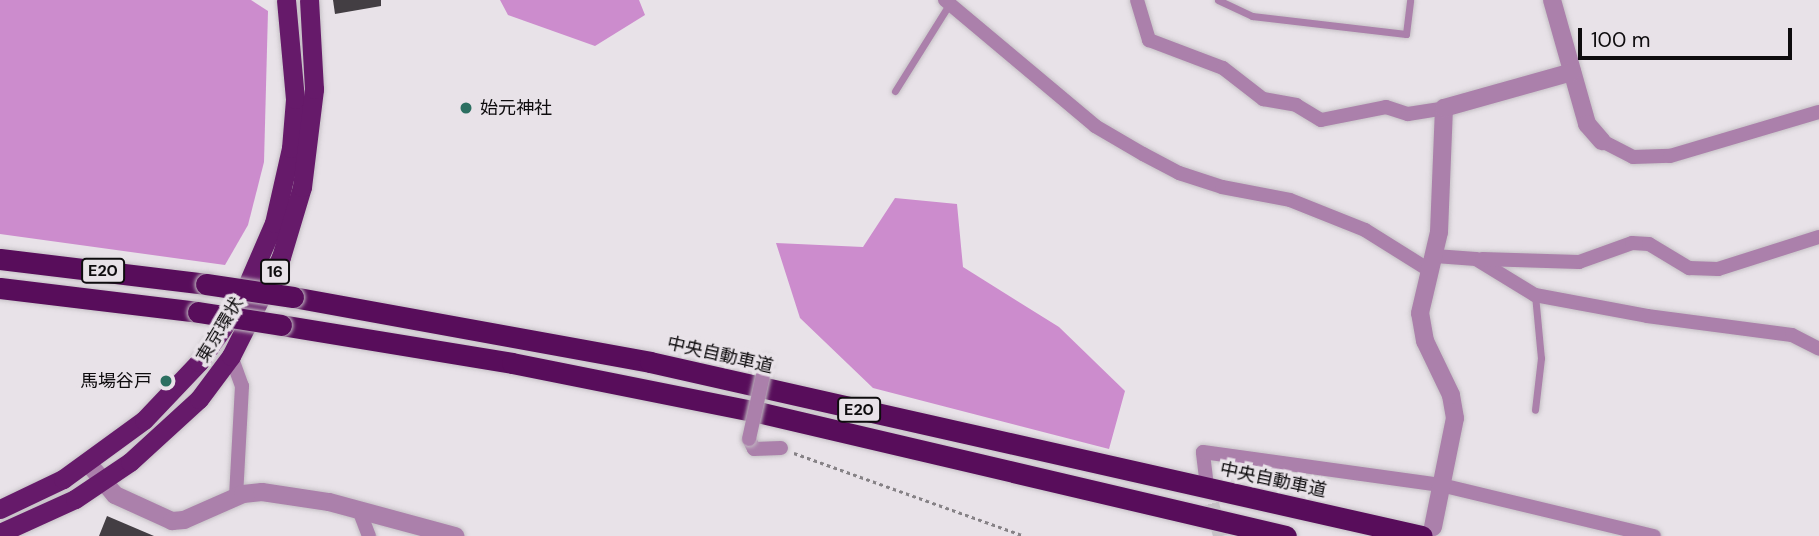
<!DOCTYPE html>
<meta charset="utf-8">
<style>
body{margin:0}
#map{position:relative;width:1819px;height:536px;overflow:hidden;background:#e8e2e8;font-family:"DM Sans","Noto Sans JP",sans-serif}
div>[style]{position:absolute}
.forest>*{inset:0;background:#cc8ccd}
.building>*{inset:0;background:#433e43}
.minor-tunnel>*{height:14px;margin-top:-7px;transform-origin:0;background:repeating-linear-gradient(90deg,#c7c2c7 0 14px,transparent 0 21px)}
.path>*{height:2.5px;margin-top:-1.25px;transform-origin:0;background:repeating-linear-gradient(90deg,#868286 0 3.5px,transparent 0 7px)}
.roads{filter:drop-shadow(0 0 2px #c5c0c5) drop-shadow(0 0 2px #c5c0c5)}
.service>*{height:7px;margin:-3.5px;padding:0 3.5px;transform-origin:3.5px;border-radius:3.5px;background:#ab80ab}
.minor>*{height:14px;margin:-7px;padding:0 7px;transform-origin:7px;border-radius:7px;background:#ab80ab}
.tertiary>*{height:18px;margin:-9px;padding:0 9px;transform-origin:9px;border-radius:9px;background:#ab80ab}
.trunk>*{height:19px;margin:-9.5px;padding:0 9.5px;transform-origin:9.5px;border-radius:9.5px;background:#661a6a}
.motorway>*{height:21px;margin:-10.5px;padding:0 10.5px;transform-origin:10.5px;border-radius:10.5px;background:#580d5b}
.bridges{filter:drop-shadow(0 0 2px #c5c0c5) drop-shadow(0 0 2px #c5c0c5)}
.minor-bridge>*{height:14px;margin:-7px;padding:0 7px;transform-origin:7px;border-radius:7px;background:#ab80ab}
.motorway-bridge>*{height:21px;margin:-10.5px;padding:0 10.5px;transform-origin:10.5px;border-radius:10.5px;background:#580d5b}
.dots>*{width:19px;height:19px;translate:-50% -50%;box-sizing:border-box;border:4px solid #e8e2e8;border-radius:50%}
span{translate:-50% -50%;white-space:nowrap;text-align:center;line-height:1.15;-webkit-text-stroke:7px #e8e2e8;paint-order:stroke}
.shield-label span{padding:2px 5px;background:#e8e2e8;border:2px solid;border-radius:5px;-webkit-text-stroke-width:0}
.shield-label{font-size:16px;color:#0e0c0e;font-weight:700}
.poi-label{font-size:18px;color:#0e0c0e}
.left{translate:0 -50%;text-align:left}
.right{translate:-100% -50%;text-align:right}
.street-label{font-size:18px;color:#0e0c0e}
.scale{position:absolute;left:1578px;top:28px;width:214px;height:32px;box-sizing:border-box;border:4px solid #0e0c0e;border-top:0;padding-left:9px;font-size:21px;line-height:24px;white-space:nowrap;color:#0e0c0e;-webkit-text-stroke:5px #e8e2e8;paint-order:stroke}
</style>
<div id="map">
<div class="forest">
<i style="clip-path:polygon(0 0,251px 0,268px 11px,264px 162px,248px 225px,225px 265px,0 234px)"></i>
<i style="clip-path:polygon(500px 0,639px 0,645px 15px,595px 46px,508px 15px)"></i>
<i style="clip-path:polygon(895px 198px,957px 204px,963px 267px,1059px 327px,1125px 391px,1109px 449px,873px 388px,800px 318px,776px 243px,863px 247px)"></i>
</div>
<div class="building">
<i style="clip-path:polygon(333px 0,381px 0,381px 6px,335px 14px)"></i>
<i style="clip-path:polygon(107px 516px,154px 536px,99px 536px)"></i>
</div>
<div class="minor-tunnel">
<i style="left:1207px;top:483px;width:55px;rotate:76.2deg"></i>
</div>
<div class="path">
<i style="left:794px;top:453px;width:245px;rotate:19.8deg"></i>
</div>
<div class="roads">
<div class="service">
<i style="left:1218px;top:0;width:38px;rotate:25deg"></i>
<i style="left:1252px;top:16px;width:155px;rotate:6.7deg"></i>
<i style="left:1406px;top:34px;width:34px;rotate:-83deg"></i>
<i style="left:895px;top:91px;width:104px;rotate:-58deg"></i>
<i style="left:1535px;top:295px;width:63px;rotate:84.6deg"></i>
<i style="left:1541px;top:358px;width:52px;rotate:96.6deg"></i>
</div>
<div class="minor">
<i style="left:945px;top:0;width:196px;rotate:40deg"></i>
<i style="left:1095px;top:126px;width:56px;rotate:30.3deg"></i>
<i style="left:1143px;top:154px;width:41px;rotate:27.8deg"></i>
<i style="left:1179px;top:173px;width:45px;rotate:18deg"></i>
<i style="left:1222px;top:187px;width:69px;rotate:10.8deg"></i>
<i style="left:1290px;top:200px;width:81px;rotate:21.8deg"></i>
<i style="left:1365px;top:230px;width:75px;rotate:32deg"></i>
<i style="left:1137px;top:0;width:42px;rotate:73.3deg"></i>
<i style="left:1149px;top:40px;width:79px;rotate:20.7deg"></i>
<i style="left:1223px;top:68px;width:51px;rotate:37.8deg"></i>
<i style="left:1263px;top:99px;width:34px;rotate:10deg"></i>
<i style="left:1296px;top:105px;width:29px;rotate:31deg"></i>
<i style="left:1321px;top:120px;width:66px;rotate:-11.3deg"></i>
<i style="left:1386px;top:107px;width:23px;rotate:18deg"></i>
<i style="left:1408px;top:114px;width:36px;rotate:-9deg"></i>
<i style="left:1602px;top:141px;width:35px;rotate:27deg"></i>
<i style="left:1633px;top:157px;width:37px;rotate:-2deg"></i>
<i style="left:1670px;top:156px;width:155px;rotate:-16.5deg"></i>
<i style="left:1435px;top:256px;width:41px;rotate:4.2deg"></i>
<i style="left:1476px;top:259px;width:69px;rotate:31.4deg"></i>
<i style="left:1535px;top:295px;width:114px;rotate:10.6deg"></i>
<i style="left:1647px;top:316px;width:146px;rotate:7.5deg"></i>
<i style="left:1792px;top:335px;width:30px;rotate:27deg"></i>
<i style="left:1482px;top:259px;width:97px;rotate:1.8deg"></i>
<i style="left:1579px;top:262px;width:56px;rotate:-19.7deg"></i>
<i style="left:1632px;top:243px;width:17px;rotate:3deg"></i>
<i style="left:1649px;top:244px;width:47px;rotate:31deg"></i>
<i style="left:1689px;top:268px;width:29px;rotate:2deg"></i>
<i style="left:1718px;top:269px;width:106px;rotate:-17.6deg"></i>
<i style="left:231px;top:356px;width:32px;rotate:70deg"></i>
<i style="left:242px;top:386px;width:111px;rotate:93.1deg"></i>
<i style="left:749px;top:439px;width:11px;rotate:63deg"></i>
<i style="left:754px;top:449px;width:27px;rotate:-2deg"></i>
<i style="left:1206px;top:478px;width:26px;rotate:-97deg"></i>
<i style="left:1203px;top:452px;width:240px;rotate:7.9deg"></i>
<i style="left:1441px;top:485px;width:219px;rotate:13.5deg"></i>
<i style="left:359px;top:510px;width:28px;rotate:69deg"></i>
</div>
<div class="tertiary">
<i style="left:1552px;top:0;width:129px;rotate:74.2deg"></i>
<i style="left:1587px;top:124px;width:23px;rotate:49deg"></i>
<i style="left:88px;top:463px;width:42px;rotate:49.8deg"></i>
<i style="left:115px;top:495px;width:63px;rotate:24.5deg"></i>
<i style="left:172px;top:521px;width:12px;rotate:-5deg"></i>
<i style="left:184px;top:520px;width:64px;rotate:-23.8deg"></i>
<i style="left:243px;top:494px;width:19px;rotate:-6deg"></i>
<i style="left:262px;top:492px;width:68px;rotate:8.5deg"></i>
<i style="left:329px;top:502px;width:131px;rotate:15.1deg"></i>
<i style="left:1433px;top:527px;width:111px;rotate:-78.6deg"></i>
<i style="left:1455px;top:418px;width:23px;rotate:-100deg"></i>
<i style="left:1451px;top:395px;width:60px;rotate:-115.7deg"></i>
<i style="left:1425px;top:341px;width:28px;rotate:-100deg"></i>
<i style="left:1420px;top:313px;width:83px;rotate:-76.8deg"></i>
<i style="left:1439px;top:232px;width:124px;rotate:-87.7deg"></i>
<i style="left:1444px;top:108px;width:133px;rotate:-15.7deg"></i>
</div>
<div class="trunk">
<i style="left:0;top:509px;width:70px;rotate:-25.5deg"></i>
<i style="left:63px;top:479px;width:100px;rotate:-36.1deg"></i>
<i style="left:144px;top:420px;width:80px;rotate:-46.5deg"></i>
<i style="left:199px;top:362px;width:68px;rotate:-55.1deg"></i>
<i style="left:238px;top:306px;width:90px;rotate:-66.6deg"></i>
<i style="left:274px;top:223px;width:77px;rotate:-77.2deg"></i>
<i style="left:291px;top:148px;width:49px;rotate:-85.3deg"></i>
<i style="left:295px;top:99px;width:99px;rotate:-95.2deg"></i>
<i style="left:0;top:533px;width:82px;rotate:-24.4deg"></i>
<i style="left:75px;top:499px;width:66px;rotate:-33.9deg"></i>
<i style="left:130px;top:462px;width:93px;rotate:-42.4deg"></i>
<i style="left:199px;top:399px;width:54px;rotate:-53.3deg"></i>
<i style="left:231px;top:356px;width:111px;rotate:-63.2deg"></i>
<i style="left:281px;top:257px;width:73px;rotate:-73.3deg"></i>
<i style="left:302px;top:187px;width:99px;rotate:-83deg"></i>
<i style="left:314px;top:89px;width:89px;rotate:-93.2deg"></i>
</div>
<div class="motorway">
<i style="left:0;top:259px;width:208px;rotate:6.9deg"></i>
<i style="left:0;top:288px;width:199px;rotate:6.9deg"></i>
<i style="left:293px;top:297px;width:363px;rotate:10.3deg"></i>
<i style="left:650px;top:362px;width:791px;rotate:12.7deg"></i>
<i style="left:281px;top:325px;width:234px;rotate:9.3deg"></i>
<i style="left:512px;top:363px;width:255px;rotate:11.3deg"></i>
<i style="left:762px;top:413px;width:538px;rotate:13.21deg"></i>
</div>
</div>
<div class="bridges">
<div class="minor-bridge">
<i style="left:749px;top:439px;width:79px;rotate:-77.6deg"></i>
</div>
<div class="motorway-bridge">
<i style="left:206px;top:284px;width:88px;rotate:8.5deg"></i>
<i style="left:198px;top:312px;width:84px;rotate:8.9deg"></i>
</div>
</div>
<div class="dots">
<i style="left:466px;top:108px;background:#2c6f61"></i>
<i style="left:166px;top:381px;background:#2c6f61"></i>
</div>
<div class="shield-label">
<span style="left:103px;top:271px">E20</span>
<span style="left:275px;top:272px">16</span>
<span style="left:859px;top:410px">E20</span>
</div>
<div class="poi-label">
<span class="left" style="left:480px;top:108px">始元神社</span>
<span class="right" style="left:152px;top:381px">馬場谷戸</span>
</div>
<div class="street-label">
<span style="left:220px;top:330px;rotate:-59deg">東京環状</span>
<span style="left:720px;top:355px;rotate:13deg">中央自動車道</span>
<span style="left:1273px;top:480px;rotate:12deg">中央自動車道</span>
</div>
<div class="scale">100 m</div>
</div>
